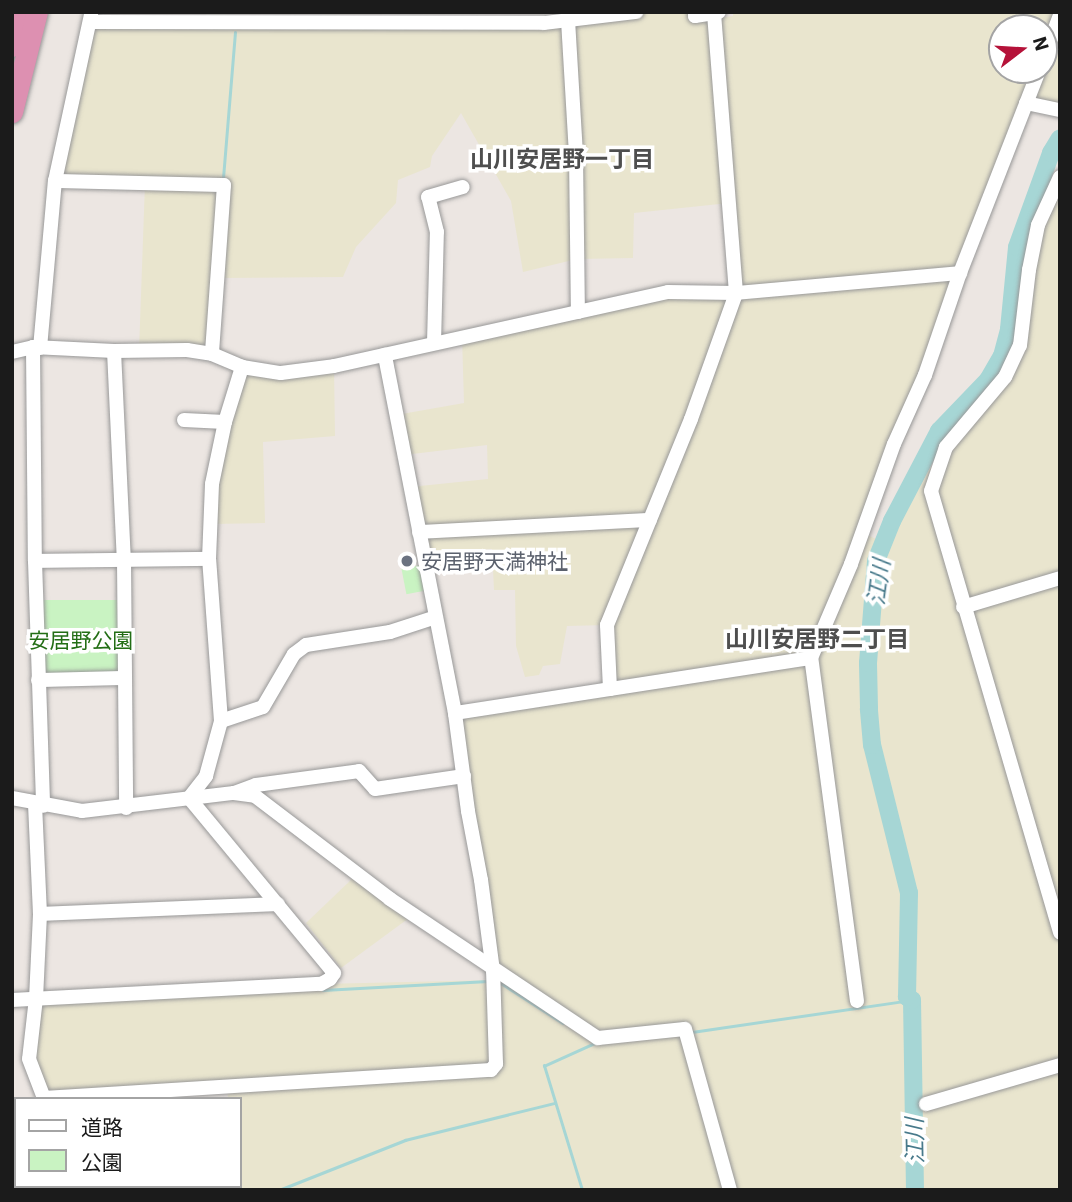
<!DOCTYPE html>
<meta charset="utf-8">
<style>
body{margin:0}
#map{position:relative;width:1072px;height:1202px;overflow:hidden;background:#ece6e2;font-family:"IBM Plex Sans","Noto Sans JP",sans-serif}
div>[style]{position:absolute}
.farmland>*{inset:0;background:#e9e5ce}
.park>*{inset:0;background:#c9f3c2;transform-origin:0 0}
.stream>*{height:2.5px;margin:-1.25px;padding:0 1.25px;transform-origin:1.25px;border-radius:1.25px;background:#a6d6d5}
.river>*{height:18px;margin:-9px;padding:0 9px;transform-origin:9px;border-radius:9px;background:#a6d6d5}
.roads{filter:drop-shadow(0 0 2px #989898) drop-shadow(0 0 2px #989898)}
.minor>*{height:14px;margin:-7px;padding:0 7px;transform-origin:7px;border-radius:7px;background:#fff}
.highway>*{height:21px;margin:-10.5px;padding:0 10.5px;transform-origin:10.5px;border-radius:10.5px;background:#dd90b1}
.dots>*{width:19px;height:19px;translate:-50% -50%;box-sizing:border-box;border:4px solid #fff;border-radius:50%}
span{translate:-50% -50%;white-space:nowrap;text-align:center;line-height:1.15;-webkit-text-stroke:7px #fff;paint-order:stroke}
.worship-label{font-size:21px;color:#5b616d}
.left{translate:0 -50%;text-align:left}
.park-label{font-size:21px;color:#236e15}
.neighbourhood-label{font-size:23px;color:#4e4e4e;font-weight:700}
.water-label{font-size:23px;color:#487a8b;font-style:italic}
.frame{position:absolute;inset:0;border:14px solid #1b1b1b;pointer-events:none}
.legend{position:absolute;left:14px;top:1097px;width:228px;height:91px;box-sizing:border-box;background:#fff;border:2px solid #a4a4a4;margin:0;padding:9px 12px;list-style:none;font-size:21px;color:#1b1b1b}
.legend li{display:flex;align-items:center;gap:14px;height:35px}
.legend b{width:35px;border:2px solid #a4a4a4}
.north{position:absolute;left:988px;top:14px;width:70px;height:70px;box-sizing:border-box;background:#fff;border:2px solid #a4a4a4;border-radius:50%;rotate:73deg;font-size:19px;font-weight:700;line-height:28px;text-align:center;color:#1b1b1b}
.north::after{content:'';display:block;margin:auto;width:24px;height:32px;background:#b51239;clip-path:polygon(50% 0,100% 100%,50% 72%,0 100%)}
</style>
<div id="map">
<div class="farmland">
<i style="clip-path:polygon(636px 12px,714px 14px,729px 203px,634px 213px,633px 258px,577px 259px,523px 272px,511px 201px,461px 113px,432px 156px,430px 167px,398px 180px,396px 203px,356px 247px,343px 277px,218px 278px,212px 354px,139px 351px,145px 183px,55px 181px,90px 22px,568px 20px)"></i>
<i style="clip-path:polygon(733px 12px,1058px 12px,1044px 48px,1044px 28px,1002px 28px,1002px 70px,1036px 70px,956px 266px,947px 270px,742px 288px,720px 18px,733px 16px)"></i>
<i style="clip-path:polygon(1060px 26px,1060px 105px,1032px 98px)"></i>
<i style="clip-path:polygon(1060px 177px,1060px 1190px,223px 1190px,223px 1186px,240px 1186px,240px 1099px,228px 1099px,227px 1087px,44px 1098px,29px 1059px,36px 998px,321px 984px,494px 980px,455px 713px,610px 689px,607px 625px,567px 626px,560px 664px,543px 666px,539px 675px,525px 677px,516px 646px,515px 590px,494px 590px,492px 549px,423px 553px,410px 487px,488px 479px,487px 445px,404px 455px,396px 415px,464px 403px,462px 337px,636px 299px,960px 273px,863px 533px,883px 542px,892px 521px,1020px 345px,1029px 270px)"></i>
<i style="clip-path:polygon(334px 366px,335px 436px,263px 442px,265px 523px,210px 524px,242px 367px)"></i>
<i style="clip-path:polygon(354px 877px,409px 918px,341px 968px,306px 923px)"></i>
</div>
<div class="park">
<i style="left:426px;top:564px;width:26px;height:25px;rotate:79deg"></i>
<i style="left:125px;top:600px;width:78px;height:89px;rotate:90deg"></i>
</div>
<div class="stream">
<i style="left:223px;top:178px;width:146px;rotate:-85.3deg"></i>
<i style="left:498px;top:981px;width:77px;rotate:32.9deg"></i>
<i style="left:323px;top:990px;width:165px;rotate:-3.1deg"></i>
<i style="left:692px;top:1032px;width:222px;rotate:-8.3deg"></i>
<i style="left:90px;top:1186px;width:4px;rotate:76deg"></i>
<i style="left:279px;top:1190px;width:136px;rotate:-21.6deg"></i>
<i style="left:405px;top:1140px;width:154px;rotate:-13.9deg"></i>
<i style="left:582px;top:1190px;width:130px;rotate:-107deg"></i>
<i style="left:544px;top:1066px;width:56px;rotate:-24.3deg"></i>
</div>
<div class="river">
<i style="left:915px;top:1190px;width:190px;rotate:-90.9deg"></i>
<i style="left:912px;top:1000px;width:6px;rotate:-149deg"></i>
<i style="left:907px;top:997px;width:104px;rotate:-88.9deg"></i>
<i style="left:909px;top:893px;width:153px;rotate:-104deg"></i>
<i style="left:872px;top:745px;width:37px;rotate:-95deg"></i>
<i style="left:869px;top:708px;width:45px;rotate:-91.3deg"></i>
<i style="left:868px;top:663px;width:102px;rotate:-85.5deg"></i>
<i style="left:876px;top:561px;width:43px;rotate:-68.2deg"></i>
<i style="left:892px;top:521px;width:102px;rotate:-62.4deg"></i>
<i style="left:939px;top:431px;width:71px;rotate:-46.1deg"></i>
<i style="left:988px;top:380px;width:28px;rotate:-60deg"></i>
<i style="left:1002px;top:356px;width:28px;rotate:-75deg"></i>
<i style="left:1009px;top:329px;width:82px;rotate:-84.4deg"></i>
<i style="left:1017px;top:247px;width:100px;rotate:-70.1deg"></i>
<i style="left:1051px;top:153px;width:17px;rotate:-59deg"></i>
</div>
<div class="roads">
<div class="minor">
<i style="left:695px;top:12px;width:4px;rotate:90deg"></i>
<i style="left:695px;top:16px;width:24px;rotate:-9deg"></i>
<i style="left:568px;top:20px;width:135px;rotate:86.6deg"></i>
<i style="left:576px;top:155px;width:157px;rotate:89.3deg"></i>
<i style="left:90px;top:22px;width:454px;rotate:0.1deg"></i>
<i style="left:544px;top:23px;width:93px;rotate:-6.8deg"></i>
<i style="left:1044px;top:57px;width:45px;rotate:-69.1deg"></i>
<i style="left:1026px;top:103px;width:35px;rotate:12deg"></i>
<i style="left:1060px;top:177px;width:53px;rotate:114.6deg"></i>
<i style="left:1038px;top:225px;width:46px;rotate:101.3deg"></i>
<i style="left:1029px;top:270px;width:76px;rotate:96.8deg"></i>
<i style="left:1020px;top:345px;width:35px;rotate:115deg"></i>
<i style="left:1005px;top:377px;width:92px;rotate:130.1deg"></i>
<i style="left:946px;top:447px;width:46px;rotate:108.8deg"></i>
<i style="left:931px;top:491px;width:460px;rotate:73.7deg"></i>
<i style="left:55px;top:181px;width:169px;rotate:1.4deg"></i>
<i style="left:224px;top:185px;width:169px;rotate:94.1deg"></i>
<i style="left:434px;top:343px;width:111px;rotate:-88.5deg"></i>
<i style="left:437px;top:232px;width:36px;rotate:-104deg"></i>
<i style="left:428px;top:197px;width:36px;rotate:-16deg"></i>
<i style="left:33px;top:347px;width:214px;rotate:89.5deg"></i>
<i style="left:35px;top:561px;width:245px;rotate:88.1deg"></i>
<i style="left:40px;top:348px;width:168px;rotate:-84.9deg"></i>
<i style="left:55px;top:181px;width:171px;rotate:-77.8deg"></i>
<i style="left:114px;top:351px;width:209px;rotate:87.3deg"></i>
<i style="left:124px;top:560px;width:248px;rotate:89.5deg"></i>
<i style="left:12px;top:352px;width:22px;rotate:-13deg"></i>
<i style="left:33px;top:347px;width:81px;rotate:2.8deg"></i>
<i style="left:114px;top:351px;width:73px;rotate:-0.8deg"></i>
<i style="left:187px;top:350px;width:25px;rotate:9deg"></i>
<i style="left:212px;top:354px;width:33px;rotate:23deg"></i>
<i style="left:242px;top:367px;width:39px;rotate:9deg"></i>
<i style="left:281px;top:373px;width:53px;rotate:-7.5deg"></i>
<i style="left:334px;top:366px;width:342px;rotate:-12.5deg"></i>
<i style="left:668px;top:292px;width:68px;rotate:0.8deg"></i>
<i style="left:736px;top:293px;width:225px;rotate:-5.1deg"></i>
<i style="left:184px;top:420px;width:41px;rotate:2.8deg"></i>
<i style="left:419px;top:532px;width:231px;rotate:-3deg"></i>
<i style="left:35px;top:561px;width:174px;rotate:-0.7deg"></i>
<i style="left:963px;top:607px;width:101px;rotate:-16.6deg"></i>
<i style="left:38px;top:680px;width:87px;rotate:-1.3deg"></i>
<i style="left:610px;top:689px;width:64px;rotate:-92.7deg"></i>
<i style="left:607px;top:625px;width:222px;rotate:-67.8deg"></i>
<i style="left:691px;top:419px;width:134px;rotate:-70.3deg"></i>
<i style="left:736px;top:293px;width:282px;rotate:-94.5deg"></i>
<i style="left:455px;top:713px;width:360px;rotate:-8.8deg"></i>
<i style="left:221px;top:721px;width:44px;rotate:-18.4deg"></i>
<i style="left:263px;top:707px;width:61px;rotate:-59.7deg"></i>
<i style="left:294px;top:654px;width:15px;rotate:-37deg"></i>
<i style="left:306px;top:645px;width:85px;rotate:-8.8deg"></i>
<i style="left:390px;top:632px;width:48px;rotate:-18.1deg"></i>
<i style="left:234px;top:793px;width:21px;rotate:8deg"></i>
<i style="left:255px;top:796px;width:170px;rotate:37.3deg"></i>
<i style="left:390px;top:899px;width:250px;rotate:33.8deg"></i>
<i style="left:598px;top:1038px;width:87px;rotate:-5.9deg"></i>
<i style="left:685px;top:1029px;width:167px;rotate:74.4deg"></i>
<i style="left:12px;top:798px;width:71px;rotate:10.5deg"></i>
<i style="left:82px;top:811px;width:153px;rotate:-6.8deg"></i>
<i style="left:234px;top:793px;width:23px;rotate:-20deg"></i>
<i style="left:256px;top:785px;width:104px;rotate:-7.7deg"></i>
<i style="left:359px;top:771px;width:24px;rotate:48deg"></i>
<i style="left:375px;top:789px;width:90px;rotate:-8.3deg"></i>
<i style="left:189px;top:798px;width:28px;rotate:-52deg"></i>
<i style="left:206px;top:776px;width:57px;rotate:-74.7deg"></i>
<i style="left:221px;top:721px;width:162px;rotate:-94.2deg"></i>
<i style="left:209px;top:559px;width:75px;rotate:-87.7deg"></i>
<i style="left:212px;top:484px;width:63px;rotate:-78.2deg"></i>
<i style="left:225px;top:422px;width:58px;rotate:-72.8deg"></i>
<i style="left:35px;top:804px;width:110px;rotate:87.4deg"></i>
<i style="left:40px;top:914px;width:84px;rotate:92.7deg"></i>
<i style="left:36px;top:998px;width:61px;rotate:96.5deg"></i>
<i style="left:29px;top:1059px;width:42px;rotate:69deg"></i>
<i style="left:44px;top:1098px;width:448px;rotate:-3.6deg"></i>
<i style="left:491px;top:1070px;width:8px;rotate:-50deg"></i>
<i style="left:496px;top:1064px;width:93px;rotate:-91.8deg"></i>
<i style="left:493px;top:971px;width:92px;rotate:-97.5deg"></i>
<i style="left:481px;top:880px;width:70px;rotate:-100.7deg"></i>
<i style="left:468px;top:811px;width:99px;rotate:-97.6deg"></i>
<i style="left:455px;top:713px;width:365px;rotate:-101.1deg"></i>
<i style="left:40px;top:914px;width:238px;rotate:-2.4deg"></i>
<i style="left:12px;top:1000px;width:309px;rotate:-3deg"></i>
<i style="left:321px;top:984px;width:10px;rotate:-29deg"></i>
<i style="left:330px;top:979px;width:7px;rotate:-56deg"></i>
<i style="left:334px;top:973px;width:227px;rotate:-129.6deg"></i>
<i style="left:857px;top:1001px;width:346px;rotate:-97.6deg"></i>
<i style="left:811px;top:658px;width:102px;rotate:-66.9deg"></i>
<i style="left:851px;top:564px;width:127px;rotate:-70.3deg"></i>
<i style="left:894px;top:444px;width:76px;rotate:-65.8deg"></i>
<i style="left:925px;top:375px;width:108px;rotate:-71.1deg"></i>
<i style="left:960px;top:273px;width:218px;rotate:-68.7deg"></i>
<i style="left:926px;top:1104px;width:140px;rotate:-16.2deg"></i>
<i style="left:16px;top:1190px;width:12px;rotate:-20deg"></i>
</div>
<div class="highway">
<i style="left:12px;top:46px;width:35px;rotate:-75deg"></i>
<i style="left:12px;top:112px;width:103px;rotate:-76deg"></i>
</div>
</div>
<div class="dots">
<i style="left:407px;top:561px;background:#6b7280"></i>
</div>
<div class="worship-label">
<span class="left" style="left:421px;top:561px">安居野天満神社</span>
</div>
<div class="park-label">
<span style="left:81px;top:640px">安居野公園</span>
</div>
<div class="neighbourhood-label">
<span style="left:562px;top:158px">山川安居野一丁目</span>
<span style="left:817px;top:638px">山川安居野二丁目</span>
</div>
<div class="water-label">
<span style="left:878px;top:582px;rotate:-82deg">江川</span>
<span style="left:914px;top:1141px;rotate:-91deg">江川</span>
</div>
<div class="frame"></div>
<ul class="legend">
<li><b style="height:9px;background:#fff"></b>道路</li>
<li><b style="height:19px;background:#c9f3c2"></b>公園</li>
</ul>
<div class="north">N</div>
</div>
